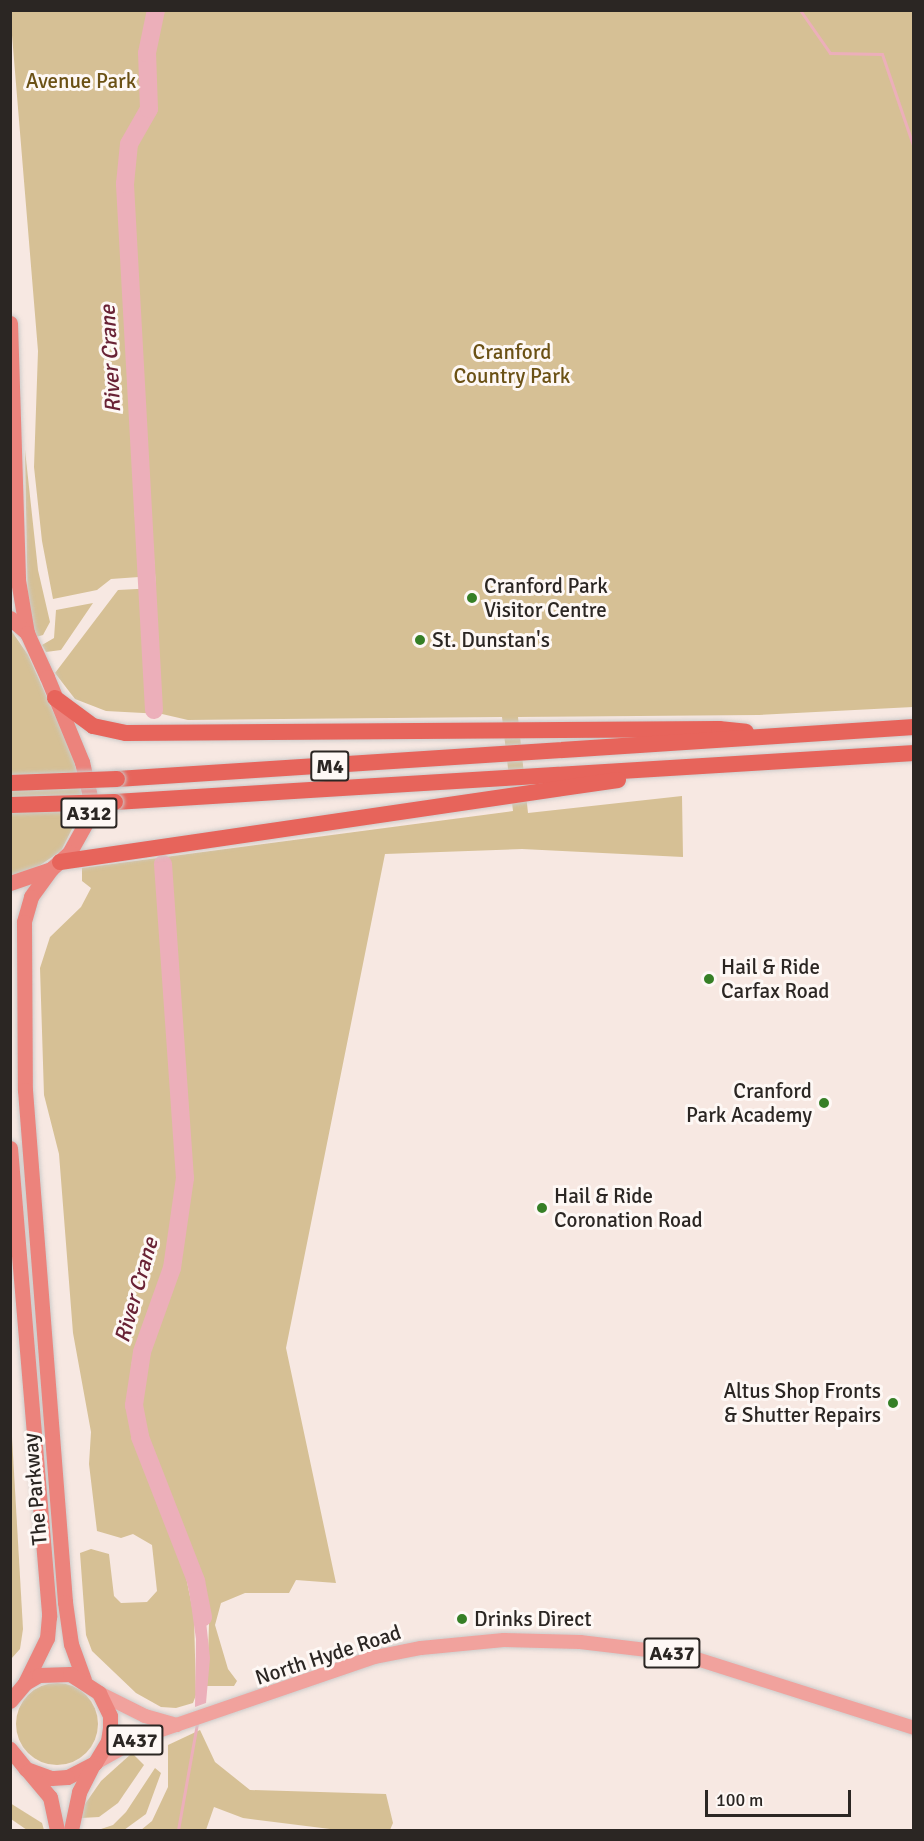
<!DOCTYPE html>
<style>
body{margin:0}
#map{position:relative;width:924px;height:1841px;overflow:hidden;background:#f7e8e2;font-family:Signika,sans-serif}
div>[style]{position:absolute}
.green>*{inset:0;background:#d6c095}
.round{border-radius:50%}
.water>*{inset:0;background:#ecafba}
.stream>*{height:3px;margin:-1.5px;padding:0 1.5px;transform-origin:1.5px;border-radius:1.5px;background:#ecafba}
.river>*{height:18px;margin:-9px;padding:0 9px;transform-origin:9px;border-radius:9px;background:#ecafba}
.roads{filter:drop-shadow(0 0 2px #cccbca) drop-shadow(0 0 2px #cccbca)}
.primary>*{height:14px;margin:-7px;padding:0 7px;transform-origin:7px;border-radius:7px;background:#f1a29d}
.trunk>*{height:15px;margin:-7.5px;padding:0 7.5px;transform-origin:7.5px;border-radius:7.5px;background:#ec837c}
.motorway>*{height:16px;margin:-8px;padding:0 8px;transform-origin:8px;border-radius:8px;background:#e7645b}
.bridges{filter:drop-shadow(0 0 2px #cccbca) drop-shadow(0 0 2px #cccbca)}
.motorway-bridge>*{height:16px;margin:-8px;padding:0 8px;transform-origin:8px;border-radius:8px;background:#e7645b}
.dots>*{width:16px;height:16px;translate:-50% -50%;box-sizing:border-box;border:3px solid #fef8f5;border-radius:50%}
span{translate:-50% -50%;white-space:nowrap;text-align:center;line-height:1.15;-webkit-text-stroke:6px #fef8f5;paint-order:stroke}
.shield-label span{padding:2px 4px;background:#fef8f5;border:2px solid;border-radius:4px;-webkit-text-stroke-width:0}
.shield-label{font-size:20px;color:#2b2623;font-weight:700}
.park-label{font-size:21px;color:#6b5115}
.poi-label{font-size:21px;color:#2b2623}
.left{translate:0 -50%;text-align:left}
.right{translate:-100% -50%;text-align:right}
.street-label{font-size:21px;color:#2b2623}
.water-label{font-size:22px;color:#692235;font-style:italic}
.frame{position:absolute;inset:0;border:12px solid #2b2623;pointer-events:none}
.scale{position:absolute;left:705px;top:1790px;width:146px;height:27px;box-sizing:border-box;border:3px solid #2b2623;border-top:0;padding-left:8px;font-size:18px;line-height:21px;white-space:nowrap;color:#2b2623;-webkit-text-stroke:4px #fef8f5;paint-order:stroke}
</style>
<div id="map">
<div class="green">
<i style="clip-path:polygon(10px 11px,913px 11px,913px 707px,759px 715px,518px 717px,528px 813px,682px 796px,683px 857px,522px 849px,385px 854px,286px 1348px,336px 1583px,296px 1580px,289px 1593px,245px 1593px,221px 1603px,215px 1625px,228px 1669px,237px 1681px,234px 1686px,207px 1686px,209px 1624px,203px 1594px,139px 1421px,138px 1403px,148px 1351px,137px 1348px,132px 1361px,128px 1405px,133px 1436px,186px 1577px,194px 1616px,196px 1695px,193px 1703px,176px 1708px,161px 1707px,136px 1693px,92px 1651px,86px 1635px,80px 1553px,91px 1549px,109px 1554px,114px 1596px,121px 1603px,147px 1602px,157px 1591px,152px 1545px,133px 1534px,121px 1538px,97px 1531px,89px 1464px,91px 1432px,73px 1333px,59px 1154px,44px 1095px,40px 968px,50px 937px,81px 907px,91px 888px,82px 881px,82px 868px,513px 811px,502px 717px,188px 720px,162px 714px,106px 711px,75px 699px,55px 673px,118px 590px,156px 588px,153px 544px,148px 495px,134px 503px,139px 577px,111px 579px,97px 590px,53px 599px,42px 541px,34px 467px,38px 351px)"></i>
<i style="clip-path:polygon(25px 450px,38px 570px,50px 622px,43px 635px,36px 637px,28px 617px)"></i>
<i style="clip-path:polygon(93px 603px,61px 650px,46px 652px,42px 645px,54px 638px,56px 610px)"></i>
<i style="clip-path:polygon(11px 630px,28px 655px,73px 756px,81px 792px,78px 817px,61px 851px,36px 868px,11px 875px)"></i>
<i style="clip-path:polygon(11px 1420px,23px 1629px,20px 1649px,11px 1659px)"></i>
<i class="round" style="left:16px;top:1683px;width:82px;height:82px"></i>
<i style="clip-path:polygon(200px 1730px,215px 1762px,250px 1790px,386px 1794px,393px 1823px,390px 1830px,338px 1830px,243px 1818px,214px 1807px,206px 1830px,141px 1830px,152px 1821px,168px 1787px,168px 1745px)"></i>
<i style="clip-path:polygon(132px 1753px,144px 1765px,118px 1803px,99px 1817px,81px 1818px,85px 1804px,101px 1781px)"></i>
<i style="clip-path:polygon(155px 1768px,161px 1773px,146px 1814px,124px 1830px,98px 1830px,113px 1825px,126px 1812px)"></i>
<i style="clip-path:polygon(10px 1803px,42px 1823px,44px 1830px,27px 1830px,11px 1819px)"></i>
</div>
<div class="water">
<i style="clip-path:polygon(203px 1594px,210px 1658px,206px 1703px,195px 1707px,196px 1639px,190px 1597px)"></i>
</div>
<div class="stream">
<i style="left:800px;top:10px;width:52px;rotate:55.1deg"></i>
<i style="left:830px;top:53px;width:52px;rotate:1.1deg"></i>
<i style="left:882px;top:54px;width:99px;rotate:71.2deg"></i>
<i style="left:178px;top:1830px;width:109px;rotate:-79.9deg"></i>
</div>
<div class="river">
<i style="left:154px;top:710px;width:527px;rotate:-93.16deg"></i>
<i style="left:125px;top:184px;width:40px;rotate:-84.3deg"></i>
<i style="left:129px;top:144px;width:40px;rotate:-60.3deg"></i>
<i style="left:149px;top:109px;width:56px;rotate:-92deg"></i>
<i style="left:147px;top:53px;width:44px;rotate:-78.2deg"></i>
<i style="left:163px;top:864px;width:315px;rotate:86deg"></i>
<i style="left:185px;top:1178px;width:91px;rotate:98.2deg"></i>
<i style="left:172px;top:1268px;width:89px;rotate:109.7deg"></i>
<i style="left:142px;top:1352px;width:54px;rotate:98.6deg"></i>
<i style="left:134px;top:1405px;width:33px;rotate:79deg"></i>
<i style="left:140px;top:1437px;width:155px;rotate:68.7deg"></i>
<i style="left:196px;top:1581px;width:37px;rotate:79deg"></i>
</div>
<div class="roads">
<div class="primary">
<i style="left:99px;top:1693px;width:51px;rotate:26.6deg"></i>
<i style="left:145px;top:1716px;width:33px;rotate:16deg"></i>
<i style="left:95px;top:1763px;width:56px;rotate:-28.9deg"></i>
<i style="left:144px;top:1736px;width:244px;rotate:-18.9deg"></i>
<i style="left:375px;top:1657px;width:47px;rotate:-11.1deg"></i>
<i style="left:421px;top:1648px;width:83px;rotate:-5.5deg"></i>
<i style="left:504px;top:1640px;width:76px;rotate:1.5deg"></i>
<i style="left:580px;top:1642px;width:102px;rotate:6.8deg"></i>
<i style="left:681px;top:1654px;width:244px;rotate:17.6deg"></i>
</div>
<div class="trunk">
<i style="left:10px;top:323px;width:257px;rotate:88.2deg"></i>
<i style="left:18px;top:580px;width:54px;rotate:80.4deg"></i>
<i style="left:10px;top:618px;width:23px;rotate:41deg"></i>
<i style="left:27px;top:633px;width:48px;rotate:65.6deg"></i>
<i style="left:47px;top:677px;width:92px;rotate:67.6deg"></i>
<i style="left:82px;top:762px;width:37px;rotate:77deg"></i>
<i style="left:90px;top:798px;width:21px;rotate:95deg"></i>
<i style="left:88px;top:819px;width:38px;rotate:119deg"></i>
<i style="left:70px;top:852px;width:25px;rotate:138deg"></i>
<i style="left:51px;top:869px;width:43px;rotate:161.1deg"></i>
<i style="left:51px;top:869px;width:34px;rotate:126deg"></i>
<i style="left:31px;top:897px;width:26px;rotate:106deg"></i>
<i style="left:24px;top:922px;width:168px;rotate:89.7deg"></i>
<i style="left:25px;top:1090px;width:514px;rotate:85.53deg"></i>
<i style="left:65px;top:1602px;width:42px;rotate:81.9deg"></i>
<i style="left:71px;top:1644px;width:38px;rotate:70deg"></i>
<i style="left:10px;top:1148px;width:470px;rotate:85.2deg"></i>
<i style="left:49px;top:1616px;width:22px;rotate:95deg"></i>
<i style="left:47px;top:1638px;width:50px;rotate:116.1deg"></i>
<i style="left:10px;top:1701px;width:23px;rotate:-50deg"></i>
<i style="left:25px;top:1683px;width:16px;rotate:-30deg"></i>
<i style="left:39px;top:1675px;width:31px;rotate:-2deg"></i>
<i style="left:70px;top:1674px;width:35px;rotate:33deg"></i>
<i style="left:99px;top:1693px;width:25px;rotate:64deg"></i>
<i style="left:110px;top:1716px;width:12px;rotate:90deg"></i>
<i style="left:110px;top:1728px;width:13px;rotate:99deg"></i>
<i style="left:108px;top:1741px;width:26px;rotate:121deg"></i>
<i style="left:95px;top:1763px;width:31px;rotate:153deg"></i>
<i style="left:67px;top:1777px;width:16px;rotate:176deg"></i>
<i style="left:51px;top:1778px;width:27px;rotate:-160deg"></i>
<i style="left:26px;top:1769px;width:26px;rotate:-129deg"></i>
<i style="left:28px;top:1771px;width:34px;rotate:50deg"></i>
<i style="left:50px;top:1797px;width:34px;rotate:78deg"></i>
<i style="left:71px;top:1830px;width:39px;rotate:-78deg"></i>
<i style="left:79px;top:1792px;width:29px;rotate:-63deg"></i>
</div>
<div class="motorway">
<i style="left:55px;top:698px;width:47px;rotate:36.4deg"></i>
<i style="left:93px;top:726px;width:34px;rotate:12deg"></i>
<i style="left:126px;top:733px;width:593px;rotate:-0.39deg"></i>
<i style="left:719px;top:729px;width:27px;rotate:6deg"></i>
<i style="left:117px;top:779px;width:799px;rotate:-3.73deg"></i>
<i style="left:115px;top:802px;width:801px;rotate:-3.51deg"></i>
<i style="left:60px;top:862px;width:564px;rotate:-8.36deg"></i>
</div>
</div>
<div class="bridges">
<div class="motorway-bridge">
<i style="left:10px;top:783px;width:107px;rotate:-2.1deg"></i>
<i style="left:10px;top:805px;width:105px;rotate:-1.6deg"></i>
</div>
</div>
<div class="dots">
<i style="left:472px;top:598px;background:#367f26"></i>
<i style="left:420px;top:640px;background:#367f26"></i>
<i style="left:709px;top:979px;background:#367f26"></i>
<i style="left:824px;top:1103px;background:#367f26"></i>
<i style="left:542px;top:1208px;background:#367f26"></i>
<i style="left:893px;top:1403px;background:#367f26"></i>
<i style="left:462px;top:1619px;background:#367f26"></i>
</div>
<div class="shield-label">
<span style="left:330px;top:766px">M4</span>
<span style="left:89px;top:813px">A312</span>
<span style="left:672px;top:1653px">A437</span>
<span style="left:135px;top:1740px">A437</span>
</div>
<div class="park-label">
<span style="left:81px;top:81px">Avenue Park</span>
<span style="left:512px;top:364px">Cranford<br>Country Park</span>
</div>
<div class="poi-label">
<span class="left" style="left:484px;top:598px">Cranford Park<br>Visitor Centre</span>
<span class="left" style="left:432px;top:640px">St. Dunstan's</span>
<span class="left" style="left:721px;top:979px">Hail &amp; Ride<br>Carfax Road</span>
<span class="right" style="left:812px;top:1103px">Cranford<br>Park Academy</span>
<span class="left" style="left:554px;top:1208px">Hail &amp; Ride<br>Coronation Road</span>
<span class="right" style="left:881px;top:1403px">Altus Shop Fronts<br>&amp; Shutter Repairs</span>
<span class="left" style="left:474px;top:1619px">Drinks Direct</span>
</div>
<div class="street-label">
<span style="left:35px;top:1489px;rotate:-95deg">The Parkway</span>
<span style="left:328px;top:1655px;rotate:-18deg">North Hyde Road</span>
</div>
<div class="water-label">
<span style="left:110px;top:359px;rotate:-93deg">River Crane</span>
<span style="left:136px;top:1290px;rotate:-74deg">River Crane</span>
</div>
<div class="frame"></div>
<div class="scale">100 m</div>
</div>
